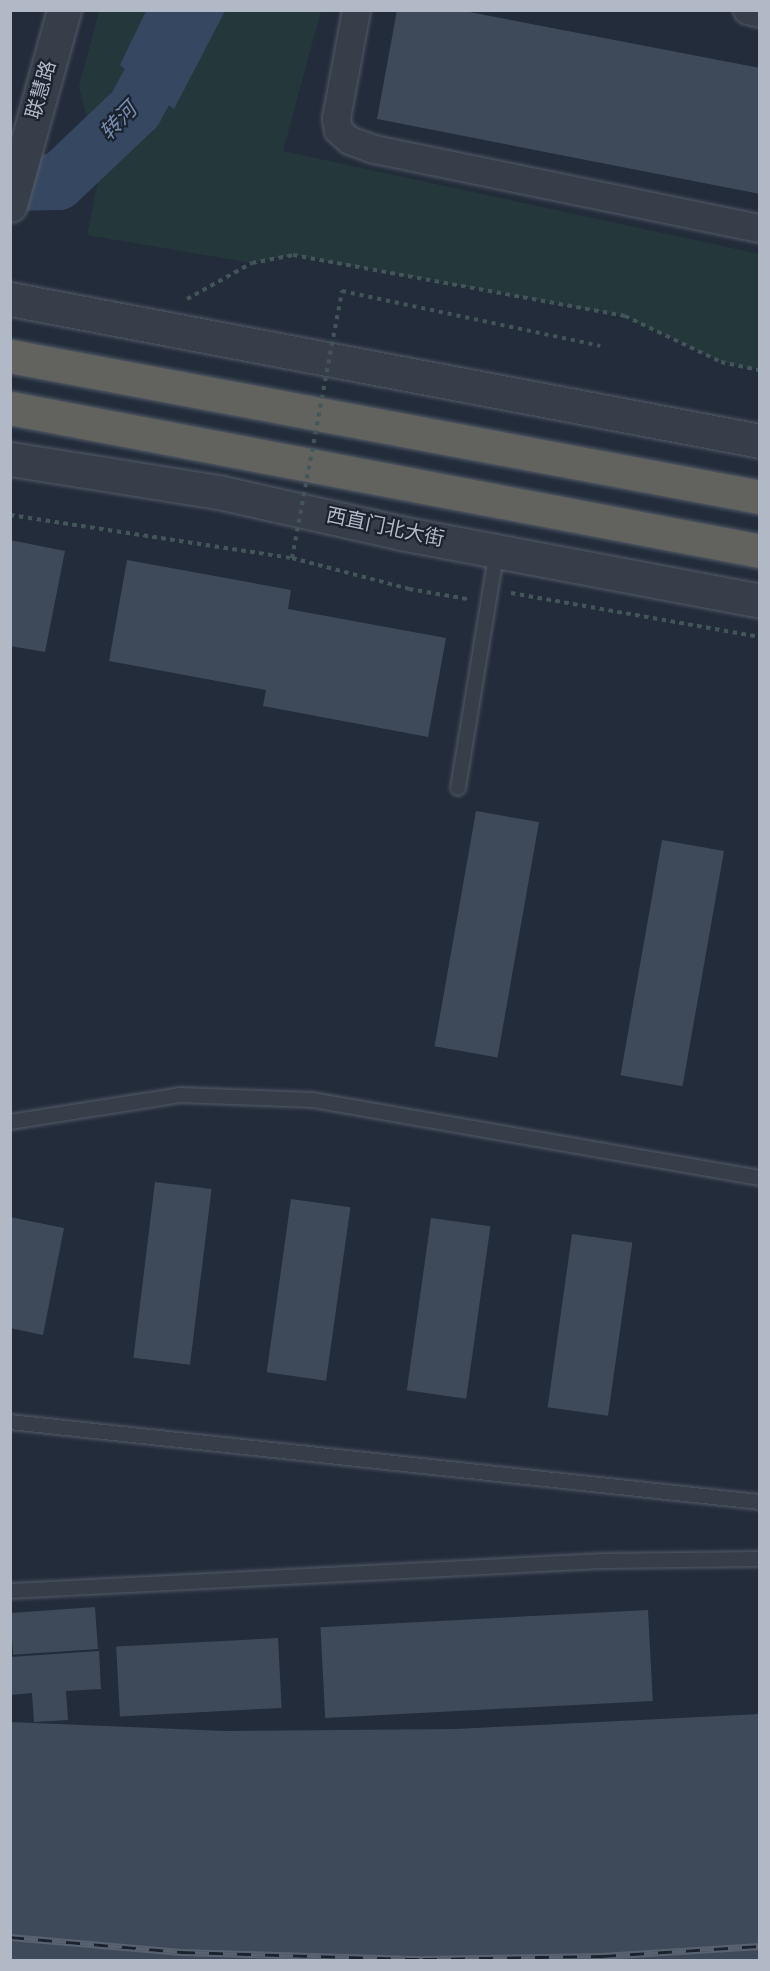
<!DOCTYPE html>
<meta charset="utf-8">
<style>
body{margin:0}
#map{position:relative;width:770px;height:1971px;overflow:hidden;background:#222c3a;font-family:"Sofia Sans Condensed","Noto Sans SC",sans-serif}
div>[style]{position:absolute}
.green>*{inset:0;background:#24383b}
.water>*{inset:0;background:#364761}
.river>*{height:56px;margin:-28px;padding:0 28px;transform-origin:28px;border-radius:28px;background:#364761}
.building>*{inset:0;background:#3e4a59;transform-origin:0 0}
.path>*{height:4px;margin-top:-2px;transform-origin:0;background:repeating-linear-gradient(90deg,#425558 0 4.5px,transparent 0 9px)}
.roads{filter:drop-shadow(0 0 2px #545b68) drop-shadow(0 0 2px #545b68)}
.service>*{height:14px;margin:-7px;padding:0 7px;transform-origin:7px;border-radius:7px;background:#363e4a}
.minor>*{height:27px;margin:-13.5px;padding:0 13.5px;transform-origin:13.5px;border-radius:13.5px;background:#363e4a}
.tertiary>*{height:33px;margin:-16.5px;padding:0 16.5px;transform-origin:16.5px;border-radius:16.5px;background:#363e4a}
.trunk>*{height:33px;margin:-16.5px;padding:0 16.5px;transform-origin:16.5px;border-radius:16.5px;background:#62625e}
.rail>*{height:7px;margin-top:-3.5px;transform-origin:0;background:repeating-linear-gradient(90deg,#1b232f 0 14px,#586271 0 28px);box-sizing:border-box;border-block:2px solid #586271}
.path-bridge>*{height:4px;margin-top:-2px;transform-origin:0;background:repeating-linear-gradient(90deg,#425558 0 4.5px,transparent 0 9px)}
span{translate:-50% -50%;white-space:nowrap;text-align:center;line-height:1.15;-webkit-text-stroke:4.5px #1b232f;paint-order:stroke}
.street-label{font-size:20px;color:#b1b8c6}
.water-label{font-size:21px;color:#798eae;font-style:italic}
.frame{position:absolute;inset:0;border:12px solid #b1b8c6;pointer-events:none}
</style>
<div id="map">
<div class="green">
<i style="clip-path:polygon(99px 11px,321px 11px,283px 151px,759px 254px,759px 370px,721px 362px,625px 316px,293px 255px,252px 263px,87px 235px,100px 171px,79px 87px)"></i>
</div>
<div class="water">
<i style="clip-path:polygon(146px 11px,225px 11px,174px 109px,120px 65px)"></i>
</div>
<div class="river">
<i style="left:10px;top:183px;width:48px;rotate:-1.2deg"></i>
<i style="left:58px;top:182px;width:106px;rotate:-43.5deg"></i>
<i style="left:135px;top:109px;width:112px;rotate:-61.8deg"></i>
</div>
<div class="building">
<i style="clip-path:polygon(397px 10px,459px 10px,760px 68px,760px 194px,377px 119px)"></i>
<i style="clip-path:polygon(10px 540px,65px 551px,45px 652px,10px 646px)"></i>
<i style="clip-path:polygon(127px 560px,291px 590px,288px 609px,446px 638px,428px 737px,263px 706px,266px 690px,109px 661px)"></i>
<i style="left:476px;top:811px;width:64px;height:239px;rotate:10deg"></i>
<i style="left:662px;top:840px;width:63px;height:239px;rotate:10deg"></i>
<i style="left:155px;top:1182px;width:57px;height:177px;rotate:7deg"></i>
<i style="left:291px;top:1199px;width:60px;height:175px;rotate:8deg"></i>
<i style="clip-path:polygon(10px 1217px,64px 1228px,43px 1335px,10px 1328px)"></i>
<i style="left:431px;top:1218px;width:60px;height:174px;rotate:8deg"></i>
<i style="left:572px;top:1234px;width:61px;height:175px;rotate:8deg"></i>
<i style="left:95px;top:1607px;width:42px;height:85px;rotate:86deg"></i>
<i style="left:648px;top:1610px;width:91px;height:328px;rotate:87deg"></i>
<i style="left:278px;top:1638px;width:70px;height:162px;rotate:87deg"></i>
<i style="clip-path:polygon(99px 1651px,101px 1689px,66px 1691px,68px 1720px,34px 1722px,32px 1693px,10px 1695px,10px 1657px)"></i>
<i style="clip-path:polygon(760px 1714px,760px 1960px,10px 1960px,10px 1722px,225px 1731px,455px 1729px)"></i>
</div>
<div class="path">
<i style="left:187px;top:299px;width:74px;rotate:-29deg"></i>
<i style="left:252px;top:263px;width:42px;rotate:-11deg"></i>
<i style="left:293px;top:255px;width:338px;rotate:10.4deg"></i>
<i style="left:625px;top:316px;width:106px;rotate:25.6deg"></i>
<i style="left:721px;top:362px;width:40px;rotate:12deg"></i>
<i style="left:10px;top:515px;width:285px;rotate:8.7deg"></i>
<i style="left:292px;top:558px;width:121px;rotate:14.8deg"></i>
<i style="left:409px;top:589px;width:59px;rotate:9.8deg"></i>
<i style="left:511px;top:593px;width:253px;rotate:10deg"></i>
</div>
<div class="roads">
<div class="service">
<i style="left:458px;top:788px;width:240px;rotate:-80.7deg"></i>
<i style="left:10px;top:1122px;width:172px;rotate:-9deg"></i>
<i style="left:180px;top:1095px;width:133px;rotate:2.2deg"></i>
<i style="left:313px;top:1100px;width:454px;rotate:9.9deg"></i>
<i style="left:10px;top:1422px;width:754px;rotate:6.09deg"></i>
<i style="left:10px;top:1591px;width:593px;rotate:-2.9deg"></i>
<i style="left:602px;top:1561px;width:158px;rotate:-0.7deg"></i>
</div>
<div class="minor">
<i style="left:356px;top:10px;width:110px;rotate:100.5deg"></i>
<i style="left:336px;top:118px;width:12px;rotate:81deg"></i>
<i style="left:338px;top:130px;width:15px;rotate:42deg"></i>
<i style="left:349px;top:140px;width:27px;rotate:20deg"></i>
<i style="left:374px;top:149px;width:394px;rotate:11.6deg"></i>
<i style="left:747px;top:10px;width:13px;rotate:13deg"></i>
</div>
<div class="tertiary">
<i style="left:10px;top:205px;width:202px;rotate:-74.5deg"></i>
<i style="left:10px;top:299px;width:763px;rotate:10.72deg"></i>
<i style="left:10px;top:459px;width:211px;rotate:9deg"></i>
<i style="left:218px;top:492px;width:188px;rotate:12.6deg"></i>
<i style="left:401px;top:533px;width:365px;rotate:10.7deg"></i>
</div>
<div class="trunk">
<i style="left:10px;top:356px;width:763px;rotate:10.65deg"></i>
<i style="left:10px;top:408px;width:764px;rotate:10.79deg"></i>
</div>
</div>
<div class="rail">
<i style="left:10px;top:1937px;width:172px;rotate:5deg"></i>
<i style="left:181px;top:1952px;width:242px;rotate:1.7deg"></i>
<i style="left:423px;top:1959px;width:179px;rotate:-1deg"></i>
<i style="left:602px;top:1956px;width:158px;rotate:-3.6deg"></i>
</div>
<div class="path-bridge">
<i style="left:292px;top:558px;width:272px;rotate:-79.4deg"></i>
<i style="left:342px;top:291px;width:264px;rotate:12deg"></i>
</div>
<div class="street-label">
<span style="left:42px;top:90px;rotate:-74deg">联慧路</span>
<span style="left:385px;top:528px;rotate:12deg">西直门北大街</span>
</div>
<div class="water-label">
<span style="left:119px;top:122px;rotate:-46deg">转河</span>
</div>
<div class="frame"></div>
</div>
